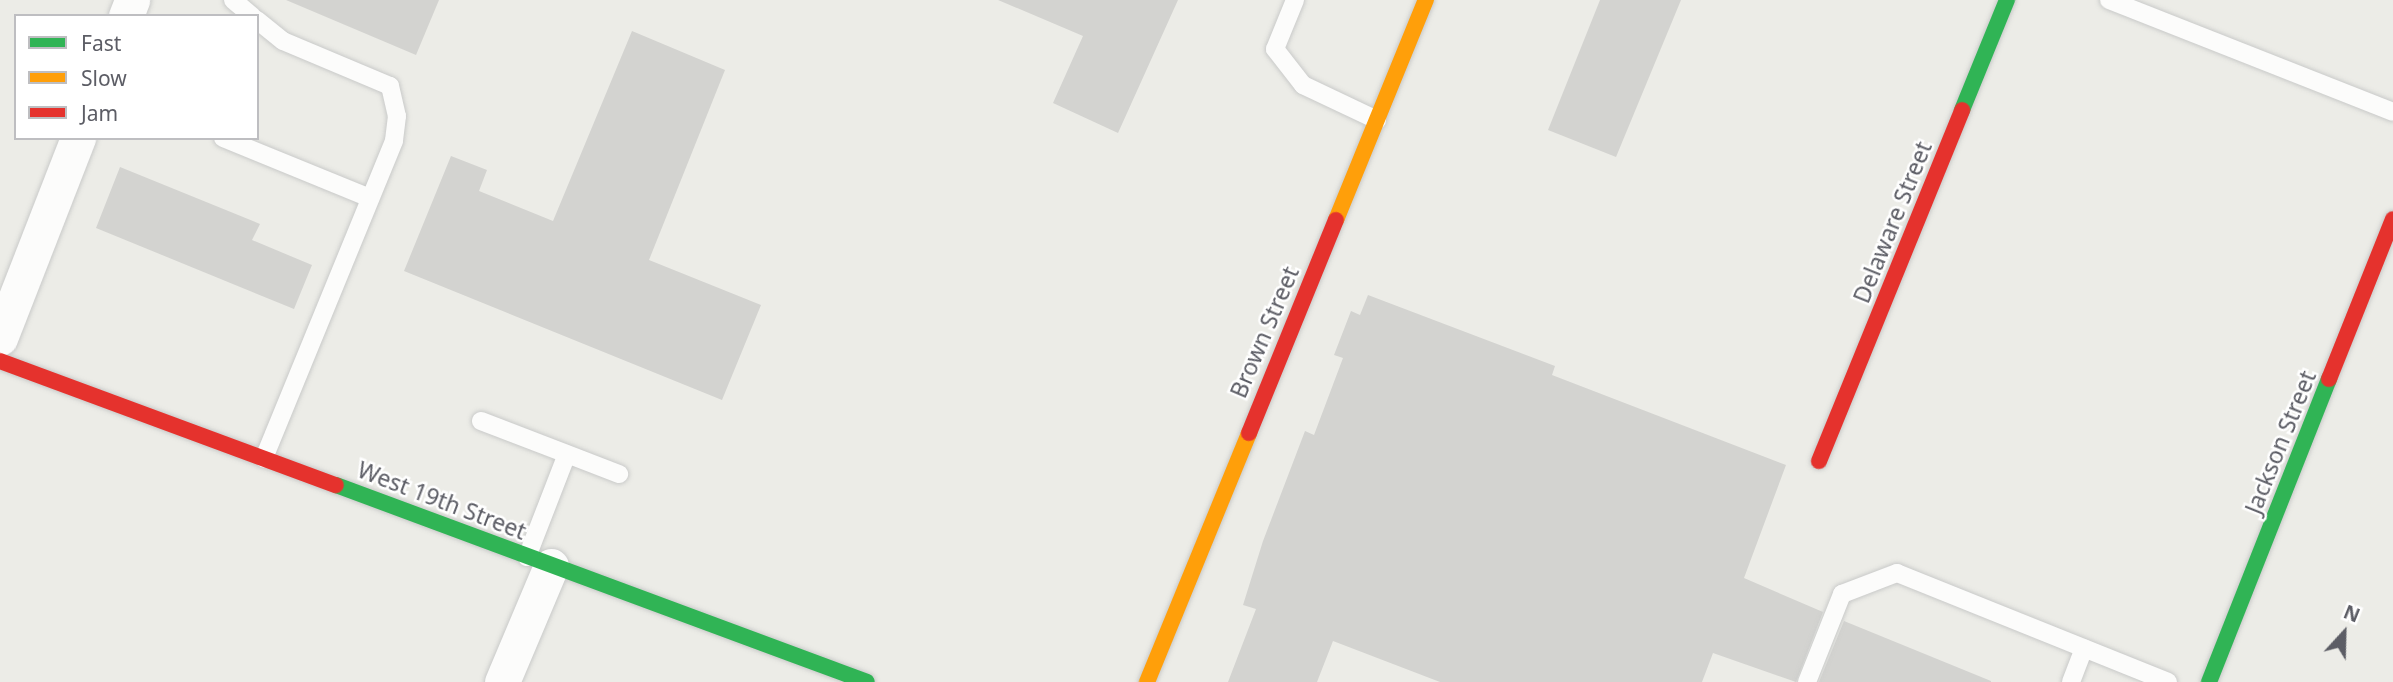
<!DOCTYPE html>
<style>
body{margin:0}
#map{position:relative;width:2393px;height:682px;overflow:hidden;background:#ecece7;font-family:"Noto Sans",sans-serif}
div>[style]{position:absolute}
.building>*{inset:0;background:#d3d3d0}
.roads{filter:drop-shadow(0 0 2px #c9cac9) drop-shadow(0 0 2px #c9cac9)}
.lane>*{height:18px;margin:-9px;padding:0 9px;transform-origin:9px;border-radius:9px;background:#fcfcfb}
.street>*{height:35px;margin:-17.5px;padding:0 17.5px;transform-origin:17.5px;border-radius:17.5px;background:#fcfcfb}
.fast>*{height:16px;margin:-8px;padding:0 8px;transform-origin:8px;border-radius:8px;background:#30b455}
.slow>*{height:16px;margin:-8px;padding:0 8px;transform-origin:8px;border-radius:8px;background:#ff9f0a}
.jam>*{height:16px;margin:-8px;padding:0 8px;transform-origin:8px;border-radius:8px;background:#e5322d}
span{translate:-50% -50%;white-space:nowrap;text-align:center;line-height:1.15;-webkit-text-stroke:5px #fff;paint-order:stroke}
.street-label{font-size:23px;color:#5c5d65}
.legend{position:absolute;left:14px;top:14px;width:245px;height:126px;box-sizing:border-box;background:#fff;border:2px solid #bebec1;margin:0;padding:9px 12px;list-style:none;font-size:21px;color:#5c5d65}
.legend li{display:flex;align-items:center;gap:14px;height:35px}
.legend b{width:35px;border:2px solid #bebec1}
.north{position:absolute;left:2309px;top:598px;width:70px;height:70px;-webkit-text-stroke:5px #fff;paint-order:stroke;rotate:22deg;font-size:19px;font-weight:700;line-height:28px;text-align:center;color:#5c5d65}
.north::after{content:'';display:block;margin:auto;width:24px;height:32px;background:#5c5d65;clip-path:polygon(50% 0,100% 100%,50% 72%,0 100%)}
</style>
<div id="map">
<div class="building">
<i style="clip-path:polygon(286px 0,439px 0,416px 55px)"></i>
<i style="clip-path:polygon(998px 0,1178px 0,1118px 133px,1053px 103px,1083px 36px)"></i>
<i style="clip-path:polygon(1600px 0,1681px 0,1616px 157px,1548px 130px)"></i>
<i style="clip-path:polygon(632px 31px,725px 70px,649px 260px,761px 305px,722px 400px,404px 271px,451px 156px,487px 170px,479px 191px,553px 221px)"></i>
<i style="clip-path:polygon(120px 167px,260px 224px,252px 240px,312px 265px,294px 309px,96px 228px)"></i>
<i style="clip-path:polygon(1368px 295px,1555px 366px,1552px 375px,1786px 465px,1744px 578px,1823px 612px,1796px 682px,1713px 653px,1702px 682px,1440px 682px,1333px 641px,1317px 682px,1228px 682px,1256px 609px,1243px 605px,1263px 541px,1305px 431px,1314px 435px,1343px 358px,1334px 355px,1351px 311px,1360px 315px)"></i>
<i style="clip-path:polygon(1844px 621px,1991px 681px,1991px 682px,1819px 682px)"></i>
</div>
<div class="roads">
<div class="lane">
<i style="left:233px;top:0;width:25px;rotate:40deg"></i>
<i style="left:1295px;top:0;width:53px;rotate:112.2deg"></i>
<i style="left:1275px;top:49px;width:46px;rotate:52.1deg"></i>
<i style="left:1303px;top:85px;width:82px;rotate:25.3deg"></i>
<i style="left:2109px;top:0;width:305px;rotate:21.5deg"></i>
<i style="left:257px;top:20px;width:33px;rotate:39deg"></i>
<i style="left:283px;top:41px;width:116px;rotate:22.8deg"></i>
<i style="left:390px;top:86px;width:31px;rotate:77deg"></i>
<i style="left:397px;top:116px;width:25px;rotate:97deg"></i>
<i style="left:394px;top:141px;width:343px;rotate:112.3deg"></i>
<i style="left:223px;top:138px;width:159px;rotate:22.2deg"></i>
<i style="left:481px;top:421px;width:148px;rotate:21deg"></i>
<i style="left:527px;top:557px;width:110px;rotate:-68.8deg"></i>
<i style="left:1807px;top:682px;width:95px;rotate:-68.3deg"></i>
<i style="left:1842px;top:594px;width:59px;rotate:-20.9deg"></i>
<i style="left:1897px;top:573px;width:292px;rotate:21.9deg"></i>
<i style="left:2071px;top:682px;width:36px;rotate:-69deg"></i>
</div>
<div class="street">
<i style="left:126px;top:16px;width:17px;rotate:-69deg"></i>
<i style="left:0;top:338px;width:215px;rotate:-68.7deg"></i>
<i style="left:502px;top:682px;width:126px;rotate:-67.1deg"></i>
</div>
<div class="fast">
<i style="left:1962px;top:110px;width:119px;rotate:-67.8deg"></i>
<i style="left:336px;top:485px;width:566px;rotate:20.35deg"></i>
<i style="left:2209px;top:682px;width:326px;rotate:-68.4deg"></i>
</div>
<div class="slow">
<i style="left:1336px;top:220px;width:238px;rotate:-67.8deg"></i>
<i style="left:1147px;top:682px;width:269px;rotate:-67.7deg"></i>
</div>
<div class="jam">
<i style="left:0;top:361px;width:358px;rotate:20.3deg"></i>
<i style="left:2329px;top:379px;width:172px;rotate:-68.2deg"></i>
<i style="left:1249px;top:433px;width:230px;rotate:-67.8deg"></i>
<i style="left:1819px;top:461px;width:379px;rotate:-67.8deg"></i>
</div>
</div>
<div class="street-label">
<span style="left:1892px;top:222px;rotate:-68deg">Delaware Street</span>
<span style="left:1264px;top:332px;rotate:-67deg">Brown Street</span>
<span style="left:2280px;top:442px;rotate:-68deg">Jackson Street</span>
<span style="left:442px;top:500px;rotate:21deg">West 19th Street</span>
</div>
<ul class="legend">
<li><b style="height:9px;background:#30b455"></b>Fast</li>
<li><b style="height:9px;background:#ff9f0a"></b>Slow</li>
<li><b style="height:9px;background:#e5322d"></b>Jam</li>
</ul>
<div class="north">N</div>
</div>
